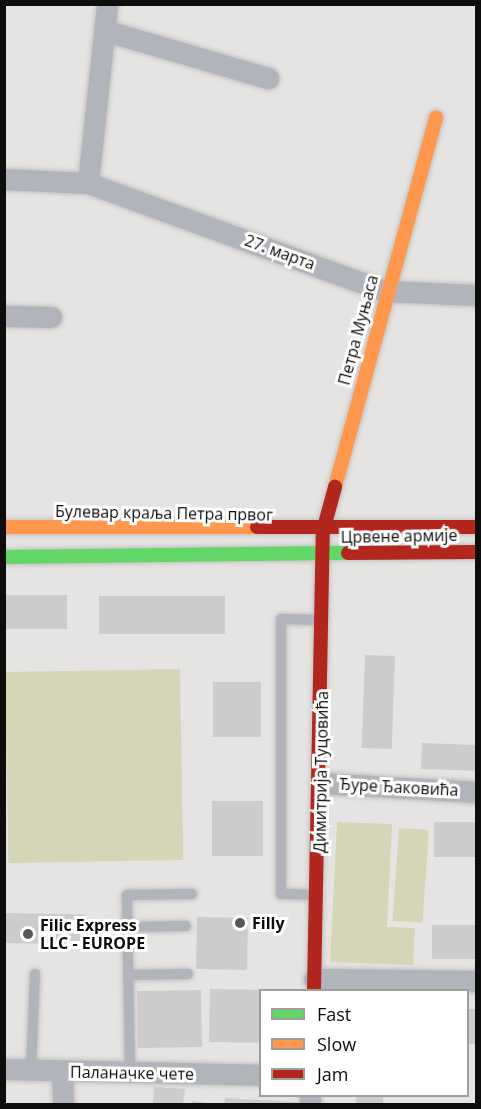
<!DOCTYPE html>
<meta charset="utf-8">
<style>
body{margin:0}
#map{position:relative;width:481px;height:1109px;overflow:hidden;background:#e6e4e2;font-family:"Open Sans",sans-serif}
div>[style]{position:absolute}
.green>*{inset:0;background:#d4d6b7;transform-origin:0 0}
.building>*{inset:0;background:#cdcbcb;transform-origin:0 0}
.roads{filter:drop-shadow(0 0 2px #c2c2c0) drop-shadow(0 0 2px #c2c2c0)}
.lane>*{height:10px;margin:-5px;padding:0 5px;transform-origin:5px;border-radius:5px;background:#b2b4bb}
.street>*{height:21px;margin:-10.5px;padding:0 10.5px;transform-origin:10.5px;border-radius:10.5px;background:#b2b4bb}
.fast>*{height:14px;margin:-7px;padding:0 7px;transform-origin:7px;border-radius:7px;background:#63d668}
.slow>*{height:14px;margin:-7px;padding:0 7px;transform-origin:7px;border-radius:7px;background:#ff974d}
.jam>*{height:14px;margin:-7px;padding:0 7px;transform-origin:7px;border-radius:7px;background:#b3261e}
.dots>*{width:16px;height:16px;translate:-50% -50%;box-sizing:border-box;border:3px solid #fff;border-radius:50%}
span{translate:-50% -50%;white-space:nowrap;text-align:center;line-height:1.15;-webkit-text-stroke:6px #fff;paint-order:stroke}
.street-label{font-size:16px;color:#0d0d0b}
.poi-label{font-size:16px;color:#0d0d0b;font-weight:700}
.left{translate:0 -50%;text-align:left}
.frame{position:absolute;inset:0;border:6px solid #0d0d0b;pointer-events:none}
.legend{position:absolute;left:259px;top:989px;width:210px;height:108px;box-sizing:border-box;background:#fff;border:2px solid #9e9e9d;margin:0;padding:8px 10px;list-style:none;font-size:18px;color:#0d0d0b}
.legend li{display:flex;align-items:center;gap:12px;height:30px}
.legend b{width:30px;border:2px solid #9e9e9d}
</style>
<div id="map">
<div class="green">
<i style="left:180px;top:669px;width:191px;height:175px;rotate:89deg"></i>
<i style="clip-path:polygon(337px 822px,392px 824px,387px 927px,415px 928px,413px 965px,330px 962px)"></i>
<i style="left:399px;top:828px;width:30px;height:93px;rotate:4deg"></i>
</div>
<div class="building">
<i style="left:4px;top:595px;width:63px;height:34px"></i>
<i style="left:99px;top:596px;width:126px;height:38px"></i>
<i style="left:365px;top:655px;width:30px;height:93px;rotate:2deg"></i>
<i style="left:213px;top:682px;width:48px;height:55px"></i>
<i style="left:422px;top:743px;width:54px;height:26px;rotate:2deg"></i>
<i style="left:212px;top:801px;width:51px;height:55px"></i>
<i style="left:434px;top:822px;width:42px;height:35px"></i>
<i style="left:4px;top:913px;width:82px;height:30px;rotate:1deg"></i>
<i style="left:197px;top:917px;width:51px;height:52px;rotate:1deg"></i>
<i style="left:432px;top:925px;width:44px;height:34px"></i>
<i style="left:210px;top:989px;width:50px;height:53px;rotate:1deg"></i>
<i style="left:201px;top:990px;width:57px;height:64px;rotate:89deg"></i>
<i style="left:468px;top:1009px;width:8px;height:35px"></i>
<i style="clip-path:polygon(154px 1087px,185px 1089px,183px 1104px,153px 1104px)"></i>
<i style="left:356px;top:1096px;width:27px;height:8px"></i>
<i style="clip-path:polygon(225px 1098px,296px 1102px,296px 1104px,224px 1104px)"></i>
<i style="clip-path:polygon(192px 1101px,208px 1103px,208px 1104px,192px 1104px)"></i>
</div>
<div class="roads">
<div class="lane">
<i style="left:316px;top:895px;width:35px;rotate:-178deg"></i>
<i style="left:281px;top:894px;width:275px;rotate:-90deg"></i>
<i style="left:281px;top:619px;width:41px;rotate:1.4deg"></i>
<i style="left:128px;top:927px;width:58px;rotate:-1deg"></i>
<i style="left:129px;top:975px;width:59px;rotate:-1deg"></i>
<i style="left:31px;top:1070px;width:96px;rotate:-87.6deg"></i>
<i style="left:130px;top:1073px;width:178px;rotate:-91deg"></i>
<i style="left:127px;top:895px;width:65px;rotate:-0.9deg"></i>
</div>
<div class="street">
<i style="left:107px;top:31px;width:168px;rotate:16.3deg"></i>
<i style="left:4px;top:179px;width:84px;rotate:2.7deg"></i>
<i style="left:88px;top:183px;width:316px;rotate:20deg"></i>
<i style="left:385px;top:291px;width:91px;rotate:2.5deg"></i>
<i style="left:88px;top:183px;width:180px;rotate:-83.9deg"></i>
<i style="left:4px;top:316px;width:47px;rotate:1.2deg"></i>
<i style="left:322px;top:783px;width:154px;rotate:3.3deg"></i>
<i style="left:314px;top:979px;width:162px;rotate:0.7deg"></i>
<i style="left:4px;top:1069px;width:256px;rotate:1.3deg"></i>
<i style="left:62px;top:1071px;width:33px;rotate:88deg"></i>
<i style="left:310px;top:1096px;width:8px;rotate:90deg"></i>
</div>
<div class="fast">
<i style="left:4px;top:557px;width:344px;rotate:-0.7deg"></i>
</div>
<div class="slow">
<i style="left:335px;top:487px;width:383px;rotate:-74.7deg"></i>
<i style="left:4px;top:527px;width:253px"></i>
</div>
<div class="jam">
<i style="left:257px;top:527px;width:219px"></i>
<i style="left:348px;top:553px;width:128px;rotate:-0.4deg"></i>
<i style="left:314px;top:990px;width:459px;rotate:-88.9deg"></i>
<i style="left:323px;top:531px;width:46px;rotate:-74.7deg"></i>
</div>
</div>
<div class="dots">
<i style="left:240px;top:923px;background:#595856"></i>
<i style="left:28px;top:934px;background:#595856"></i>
</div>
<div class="street-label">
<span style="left:280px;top:252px;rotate:20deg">27. марта</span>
<span style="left:358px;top:330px;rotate:-75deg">Петра Муњаса</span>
<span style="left:164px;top:513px;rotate:1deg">Булевар краља Петра првог</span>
<span style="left:399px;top:536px;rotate:-1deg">Црвене армије</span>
<span style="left:321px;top:772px;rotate:-89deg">Димитрија Туцовића</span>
<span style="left:399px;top:787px;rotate:3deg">Ђуре Ђаковића</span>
<span style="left:132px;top:1073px;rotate:1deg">Паланачке чете</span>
</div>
<div class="poi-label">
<span class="left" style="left:252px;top:923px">Filly</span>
<span class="left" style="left:40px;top:934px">Filic Express<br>LLC - EUROPE</span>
</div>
<div class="frame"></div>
<ul class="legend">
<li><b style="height:8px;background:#63d668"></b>Fast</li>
<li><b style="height:8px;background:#ff974d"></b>Slow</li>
<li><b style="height:8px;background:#b3261e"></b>Jam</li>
</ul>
</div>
